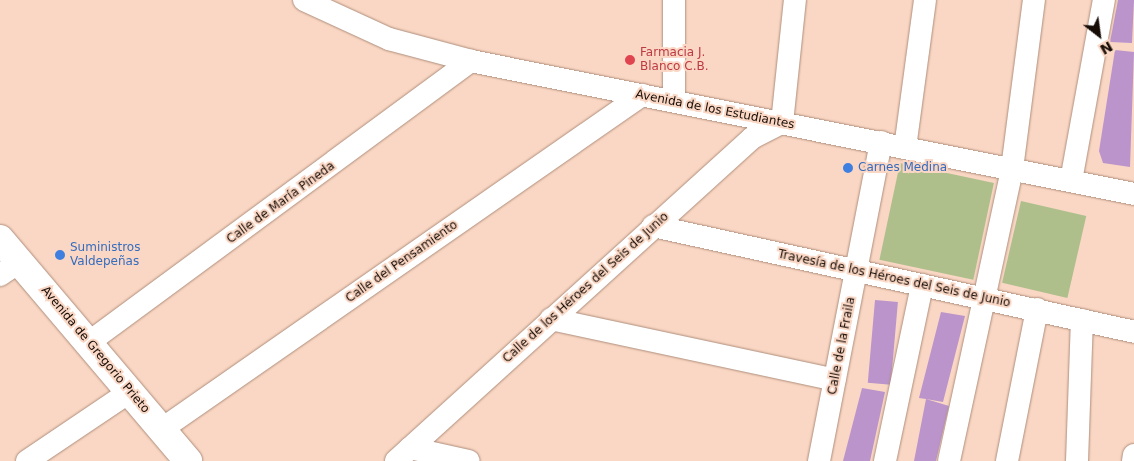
<!DOCTYPE html>
<meta charset="utf-8">
<style>
body{margin:0}
#map{position:relative;width:1134px;height:461px;overflow:hidden;background:#fad7c4;font-family:"DejaVu Sans",sans-serif}
div>[style]{position:absolute}
.green>*{inset:0;background:#aebf8c;transform-origin:0 0}
.building>*{inset:0;background:#ba94cb;transform-origin:0 0}
.roads{filter:drop-shadow(0 0 1px #ae8e7c) drop-shadow(0 0 1px #ae8e7c)}
.minor>*{height:22px;margin:-11px;padding:0 11px;transform-origin:11px;border-radius:11px;background:#fff}
.tertiary>*{height:28px;margin:-14px;padding:0 14px;transform-origin:14px;border-radius:14px;background:#fff}
.dots>*{width:14px;height:14px;translate:-50% -50%;box-sizing:border-box;border:2px solid #fad7c4;border-radius:50%}
span{translate:-50% -50%;white-space:nowrap;text-align:center;line-height:1.15;-webkit-text-stroke:4px #fad7c4;paint-order:stroke}
.health-label{font-size:12px;color:#be3a42}
.left{translate:0 -50%;text-align:left}
.street-label{font-size:12px;color:#170c06}
.shop-label{font-size:12px;color:#366cbe}
.north{position:absolute;left:1074px;top:10px;width:50px;height:50px;-webkit-text-stroke:4px #fad7c4;paint-order:stroke;rotate:150deg;font-size:14px;font-weight:700;line-height:20px;text-align:center;color:#170c06}
.north::after{content:'';display:block;margin:auto;width:18px;height:22px;background:#170c06;clip-path:polygon(50% 0,100% 100%,50% 72%,0 100%)}
</style>
<div id="map">
<div class="green">
<i style="left:900px;top:163px;width:96px;height:99px;rotate:12deg"></i>
<i style="left:1021px;top:201px;width:67px;height:84px;rotate:13deg"></i>
</div>
<div class="building">
<i style="clip-path:polygon(1118px 0,1134px 0,1132px 43px,1110px 42px)"></i>
<i style="clip-path:polygon(1115px 50px,1134px 52px,1130px 167px,1103px 163px,1099px 151px)"></i>
<i style="left:875px;top:300px;width:23px;height:83px;rotate:5deg"></i>
<i style="clip-path:polygon(941px 312px,965px 316px,943px 402px,926px 399px,949px 406px,936px 461px,914px 461px,926px 399px,919px 398px)"></i>
<i style="clip-path:polygon(862px 388px,885px 392px,870px 461px,843px 461px)"></i>
</div>
<div class="roads">
<div class="minor">
<i style="left:304px;top:0;width:94px;rotate:24.6deg"></i>
<i style="left:389px;top:39px;width:85px;rotate:15deg"></i>
<i style="left:471px;top:61px;width:676px;rotate:11.34deg"></i>
<i style="left:674px;top:101px;width:101px;rotate:-90deg"></i>
<i style="left:905px;top:148px;width:149px;rotate:-82.3deg"></i>
<i style="left:1071px;top:181px;width:184px;rotate:-79.7deg"></i>
<i style="left:653px;top:226px;width:493px;rotate:12.4deg"></i>
<i style="left:0;top:275px;width:25px;rotate:-34deg"></i>
<i style="left:551px;top:319px;width:290px;rotate:12.1deg"></i>
<i style="left:88px;top:343px;width:476px;rotate:-36.4deg"></i>
<i style="left:162px;top:429px;width:585px;rotate:-34.83deg"></i>
<i style="left:410px;top:448px;width:60px;rotate:12.4deg"></i>
<i style="left:27px;top:461px;width:122px;rotate:-34deg"></i>
<i style="left:396px;top:461px;width:481px;rotate:-42.2deg"></i>
<i style="left:752px;top:138px;width:34px;rotate:-27deg"></i>
<i style="left:782px;top:123px;width:124px;rotate:-84deg"></i>
<i style="left:819px;top:461px;width:325px;rotate:-79deg"></i>
<i style="left:885px;top:461px;width:180px;rotate:-78.1deg"></i>
<i style="left:949px;top:461px;width:299px;rotate:-77.8deg"></i>
<i style="left:1012px;top:169px;width:170px;rotate:-82.6deg"></i>
<i style="left:1007px;top:461px;width:155px;rotate:-78.8deg"></i>
<i style="left:1077px;top:461px;width:141px;rotate:-88deg"></i>
<i style="left:1133px;top:461px;width:6px;rotate:-81deg"></i>
</div>
<div class="tertiary">
<i style="left:0;top:239px;width:291px;rotate:49.7deg"></i>
</div>
</div>
<div class="dots">
<i style="left:630px;top:60px;background:#e0444e"></i>
<i style="left:848px;top:168px;background:#3f7fe0"></i>
<i style="left:60px;top:255px;background:#3f7fe0"></i>
</div>
<div class="health-label">
<span class="left" style="left:640px;top:60px">Farmacia J.<br>Blanco C.B.</span>
</div>
<div class="street-label">
<span style="left:715px;top:110px;rotate:11deg">Avenida de los Estudiantes</span>
<span style="left:281px;top:203px;rotate:-36deg">Calle de María Pineda</span>
<span style="left:402px;top:262px;rotate:-35deg">Calle del Pensamiento</span>
<span style="left:894px;top:279px;rotate:12deg">Travesía de los Héroes del Seis de Junio</span>
<span style="left:586px;top:288px;rotate:-42deg">Calle de los Héroes del Seis de Junio</span>
<span style="left:842px;top:346px;rotate:-79deg">Calle de la Fraila</span>
<span style="left:95px;top:350px;rotate:50deg">Avenida de Gregorio Prieto</span>
</div>
<div class="shop-label">
<span class="left" style="left:858px;top:168px">Carnes Medina</span>
<span class="left" style="left:70px;top:255px">Suministros<br>Valdepeñas</span>
</div>
<div class="north">N</div>
</div>
